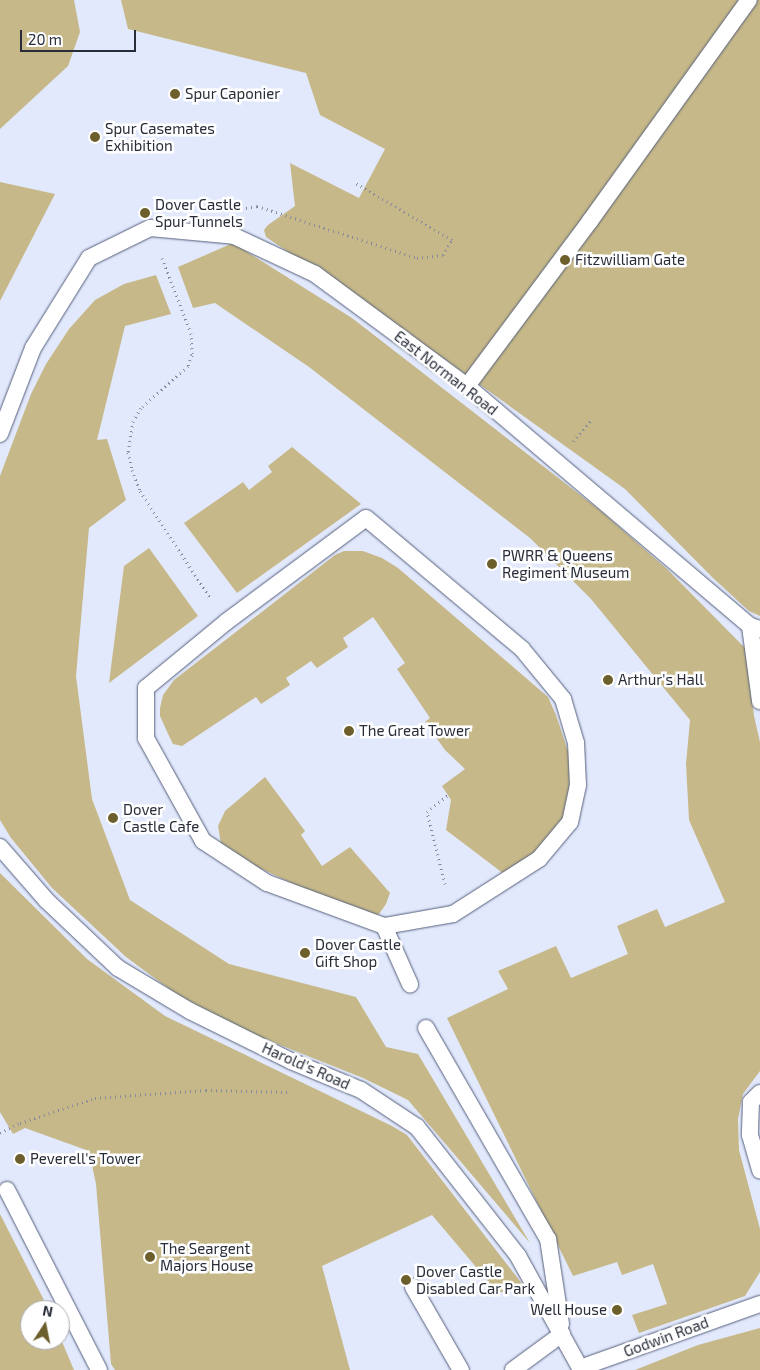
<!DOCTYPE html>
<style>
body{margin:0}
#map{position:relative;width:760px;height:1370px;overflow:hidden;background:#e2e9fd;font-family:"Exo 2",sans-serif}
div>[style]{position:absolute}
.green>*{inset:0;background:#c6b888}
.path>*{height:3px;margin-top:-1.5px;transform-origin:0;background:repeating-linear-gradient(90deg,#858b9b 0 1px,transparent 0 5px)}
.roads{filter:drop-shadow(0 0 1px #555f7b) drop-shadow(0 0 1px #555f7b)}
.lane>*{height:16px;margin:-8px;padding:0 8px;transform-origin:8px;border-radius:8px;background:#fff}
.dots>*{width:14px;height:14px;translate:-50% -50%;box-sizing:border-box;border:2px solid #fff;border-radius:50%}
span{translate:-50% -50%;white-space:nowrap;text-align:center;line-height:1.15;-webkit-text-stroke:5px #fff;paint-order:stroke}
.poi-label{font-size:15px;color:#282d39}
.left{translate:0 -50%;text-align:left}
.right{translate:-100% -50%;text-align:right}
.street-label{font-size:15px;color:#282d39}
.north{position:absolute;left:20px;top:1300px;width:50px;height:50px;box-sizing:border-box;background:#fff;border:1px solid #a9abb0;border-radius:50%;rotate:11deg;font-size:14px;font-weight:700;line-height:20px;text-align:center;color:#282d39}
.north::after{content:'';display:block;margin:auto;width:18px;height:22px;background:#6d5f2c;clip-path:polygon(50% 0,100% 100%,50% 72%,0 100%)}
.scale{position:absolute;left:20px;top:30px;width:116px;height:22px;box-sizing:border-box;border:2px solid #282d39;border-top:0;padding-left:6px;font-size:15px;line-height:18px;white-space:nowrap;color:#282d39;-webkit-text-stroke:4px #fff;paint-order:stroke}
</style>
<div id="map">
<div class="green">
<i style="clip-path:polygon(0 0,74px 0,80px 32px,68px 66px,0 129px)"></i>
<i style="clip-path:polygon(121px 0,760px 0,760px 616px,749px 611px,713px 578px,625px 489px,408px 333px,266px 237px,264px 230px,268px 225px,295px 206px,290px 163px,359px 198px,385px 149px,320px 115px,306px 73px,128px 29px)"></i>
<i style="clip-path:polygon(0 182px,55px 194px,0 301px)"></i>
<i style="clip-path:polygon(233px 243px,352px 318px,601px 511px,667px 569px,746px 649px,754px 716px,760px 742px,760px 1071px,743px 1094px,738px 1119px,739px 1150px,760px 1229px,760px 1272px,745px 1296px,639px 1333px,632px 1315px,667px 1304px,653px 1264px,622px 1275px,617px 1262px,573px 1276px,447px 1018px,508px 989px,498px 971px,556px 946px,571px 978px,628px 954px,617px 926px,657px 909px,665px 927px,725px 902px,689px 820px,686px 764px,690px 720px,591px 599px,530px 538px,309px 367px,215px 303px,193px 308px,178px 267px)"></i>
<i style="clip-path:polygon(156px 275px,171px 314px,125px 326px,97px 440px,107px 439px,126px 500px,89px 528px,76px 676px,92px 799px,130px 900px,229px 964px,356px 997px,386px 1047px,418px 1054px,530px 1243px,408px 1100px,363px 1078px,240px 1029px,183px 999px,126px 957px,52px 888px,11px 838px,0 820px,0 476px,31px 394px,46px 364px,69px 329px,95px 300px,124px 284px)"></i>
<i style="clip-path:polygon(292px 447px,361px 504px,237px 593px,184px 523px,243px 482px,249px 490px,272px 472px,268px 466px)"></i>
<i style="clip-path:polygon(149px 548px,198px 616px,109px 683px,124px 566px)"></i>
<i style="clip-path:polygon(344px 551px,363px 551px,382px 558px,398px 568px,548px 697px,556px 715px,572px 763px,567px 810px,562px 823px,533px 857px,504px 874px,446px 830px,451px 800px,442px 786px,465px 769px,445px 750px,425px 722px,430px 718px,397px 669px,405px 663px,373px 617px,343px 638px,348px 647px,317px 668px,311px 661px,286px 678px,290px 685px,261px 704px,256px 697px,182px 746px,173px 744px,169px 736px,160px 716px,160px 708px,163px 695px,174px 680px,335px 555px)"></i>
<i style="clip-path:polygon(265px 777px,305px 831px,301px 835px,322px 866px,350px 847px,390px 893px,386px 904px,379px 914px,373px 916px,326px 899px,240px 859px,221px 844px,218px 826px,225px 811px)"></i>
<i style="clip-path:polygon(0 873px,87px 959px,165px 1016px,392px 1126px,407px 1135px,523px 1285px,498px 1293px,432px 1215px,322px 1266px,350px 1370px,115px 1370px,111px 1364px,96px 1184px,89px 1151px,25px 1128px,13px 1134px,0 1112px)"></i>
<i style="clip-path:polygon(0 1214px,49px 1310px,30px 1310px,30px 1340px,60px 1340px,60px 1337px,74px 1370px,0 1370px)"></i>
<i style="clip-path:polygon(760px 1328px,760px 1370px,635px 1370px,698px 1345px)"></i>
</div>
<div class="path">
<i style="left:246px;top:208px;width:11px;rotate:-10deg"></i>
<i style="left:257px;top:206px;width:168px;rotate:18deg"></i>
<i style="left:417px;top:258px;width:26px;rotate:-7deg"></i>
<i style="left:443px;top:255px;width:17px;rotate:-59deg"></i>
<i style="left:452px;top:240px;width:114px;rotate:-149.4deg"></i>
<i style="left:162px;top:258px;width:80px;rotate:68.9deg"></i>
<i style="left:191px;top:333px;width:22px;rotate:87deg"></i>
<i style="left:192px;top:355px;width:12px;rotate:110deg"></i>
<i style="left:188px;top:366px;width:63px;rotate:138.2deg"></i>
<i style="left:141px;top:408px;width:15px;rotate:122deg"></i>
<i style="left:133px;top:421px;width:31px;rotate:99deg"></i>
<i style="left:128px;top:452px;width:18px;rotate:77deg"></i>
<i style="left:132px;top:470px;width:22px;rotate:69deg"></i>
<i style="left:140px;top:491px;width:129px;rotate:56.7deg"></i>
<i style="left:573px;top:441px;width:29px;rotate:-49deg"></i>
<i style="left:445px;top:884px;width:74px;rotate:-104deg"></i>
<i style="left:427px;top:812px;width:27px;rotate:-39deg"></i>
<i style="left:0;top:1133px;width:22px;rotate:-27deg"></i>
<i style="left:20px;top:1123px;width:79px;rotate:-18.4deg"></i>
<i style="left:95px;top:1098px;width:111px;rotate:-4.1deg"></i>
<i style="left:206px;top:1090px;width:82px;rotate:1.4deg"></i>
</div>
<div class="roads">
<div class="lane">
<i style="left:467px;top:386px;width:206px;rotate:-53.3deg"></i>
<i style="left:590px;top:221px;width:272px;rotate:-54.3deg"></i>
<i style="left:0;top:434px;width:92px;rotate:-69deg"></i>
<i style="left:33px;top:348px;width:106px;rotate:-58.1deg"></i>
<i style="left:89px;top:258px;width:68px;rotate:-26.2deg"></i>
<i style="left:150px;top:228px;width:84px;rotate:5.4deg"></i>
<i style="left:234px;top:236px;width:89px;rotate:25.1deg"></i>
<i style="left:315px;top:274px;width:189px;rotate:36.4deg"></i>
<i style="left:467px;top:386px;width:371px;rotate:40.3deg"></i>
<i style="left:750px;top:626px;width:10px;rotate:17deg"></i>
<i style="left:750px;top:626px;width:76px;rotate:82.4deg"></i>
<i style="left:0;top:847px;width:70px;rotate:49deg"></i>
<i style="left:46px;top:900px;width:99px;rotate:43.4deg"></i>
<i style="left:118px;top:968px;width:84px;rotate:30.8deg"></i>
<i style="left:190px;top:1011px;width:113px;rotate:26.3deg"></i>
<i style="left:291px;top:1061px;width:76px;rotate:22.5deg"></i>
<i style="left:361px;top:1090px;width:67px;rotate:33.5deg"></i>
<i style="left:417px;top:1127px;width:164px;rotate:51.9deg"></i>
<i style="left:518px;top:1256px;width:128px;rotate:61deg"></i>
<i style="left:580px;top:1368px;width:191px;rotate:-19.6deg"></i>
<i style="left:384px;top:926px;width:125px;rotate:-159.8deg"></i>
<i style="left:267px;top:883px;width:77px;rotate:-146.7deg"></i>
<i style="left:203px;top:841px;width:118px;rotate:-119deg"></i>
<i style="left:146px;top:738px;width:50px;rotate:-90deg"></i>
<i style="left:146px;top:688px;width:104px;rotate:-39.5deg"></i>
<i style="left:226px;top:622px;width:174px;rotate:-36.6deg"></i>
<i style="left:366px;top:518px;width:204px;rotate:40deg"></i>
<i style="left:522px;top:649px;width:65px;rotate:50.6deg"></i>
<i style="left:563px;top:699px;width:46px;rotate:73.5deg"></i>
<i style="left:576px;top:743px;width:42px;rotate:87.3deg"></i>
<i style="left:578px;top:785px;width:38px;rotate:102deg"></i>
<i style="left:570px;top:822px;width:48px;rotate:130deg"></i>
<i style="left:539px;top:859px;width:102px;rotate:147.4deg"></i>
<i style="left:453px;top:914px;width:70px;rotate:170.1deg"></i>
<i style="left:384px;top:926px;width:64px;rotate:65.9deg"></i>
<i style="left:426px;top:1028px;width:244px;rotate:60deg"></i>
<i style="left:548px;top:1239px;width:86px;rotate:81.3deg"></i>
<i style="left:760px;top:1093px;width:13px;rotate:135deg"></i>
<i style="left:751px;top:1102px;width:33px;rotate:92deg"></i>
<i style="left:750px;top:1135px;width:37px;rotate:74deg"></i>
<i style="left:7px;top:1190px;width:202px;rotate:62.9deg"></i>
<i style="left:413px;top:1287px;width:96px;rotate:60deg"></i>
<i style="left:513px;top:1370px;width:61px;rotate:-36.3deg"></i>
</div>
</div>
<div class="dots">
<i style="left:175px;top:94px;background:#6d5f2c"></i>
<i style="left:95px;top:137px;background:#6d5f2c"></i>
<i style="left:145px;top:213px;background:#6d5f2c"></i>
<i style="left:565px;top:260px;background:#6d5f2c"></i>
<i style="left:492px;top:564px;background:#6d5f2c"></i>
<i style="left:608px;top:680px;background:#6d5f2c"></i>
<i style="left:349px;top:731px;background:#6d5f2c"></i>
<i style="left:113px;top:818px;background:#6d5f2c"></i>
<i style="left:305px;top:953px;background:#6d5f2c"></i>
<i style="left:20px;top:1159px;background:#6d5f2c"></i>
<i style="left:150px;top:1257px;background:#6d5f2c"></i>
<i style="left:406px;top:1280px;background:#6d5f2c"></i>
<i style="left:617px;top:1310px;background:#6d5f2c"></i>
</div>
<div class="poi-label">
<span class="left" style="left:185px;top:94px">Spur Caponier</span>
<span class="left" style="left:105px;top:137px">Spur Casemates<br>Exhibition</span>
<span class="left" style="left:155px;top:213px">Dover Castle<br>Spur Tunnels</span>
<span class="left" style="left:575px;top:260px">Fitzwilliam Gate</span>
<span class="left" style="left:502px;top:564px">PWRR &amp; Queens<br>Regiment Museum</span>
<span class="left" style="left:618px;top:680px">Arthur's Hall</span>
<span class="left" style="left:359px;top:731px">The Great Tower</span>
<span class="left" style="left:123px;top:818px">Dover<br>Castle Cafe</span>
<span class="left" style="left:315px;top:953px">Dover Castle<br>Gift Shop</span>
<span class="left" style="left:30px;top:1159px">Peverell's Tower</span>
<span class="left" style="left:160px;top:1257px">The Seargent<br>Majors House</span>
<span class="left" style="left:416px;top:1280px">Dover Castle<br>Disabled Car Park</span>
<span class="right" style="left:607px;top:1310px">Well House</span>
</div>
<div class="street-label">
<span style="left:446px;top:373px;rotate:38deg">East Norman Road</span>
<span style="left:306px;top:1066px;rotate:24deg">Harold's Road</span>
<span style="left:666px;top:1337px;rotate:-20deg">Godwin Road</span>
</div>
<div class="north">N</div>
<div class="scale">20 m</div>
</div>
